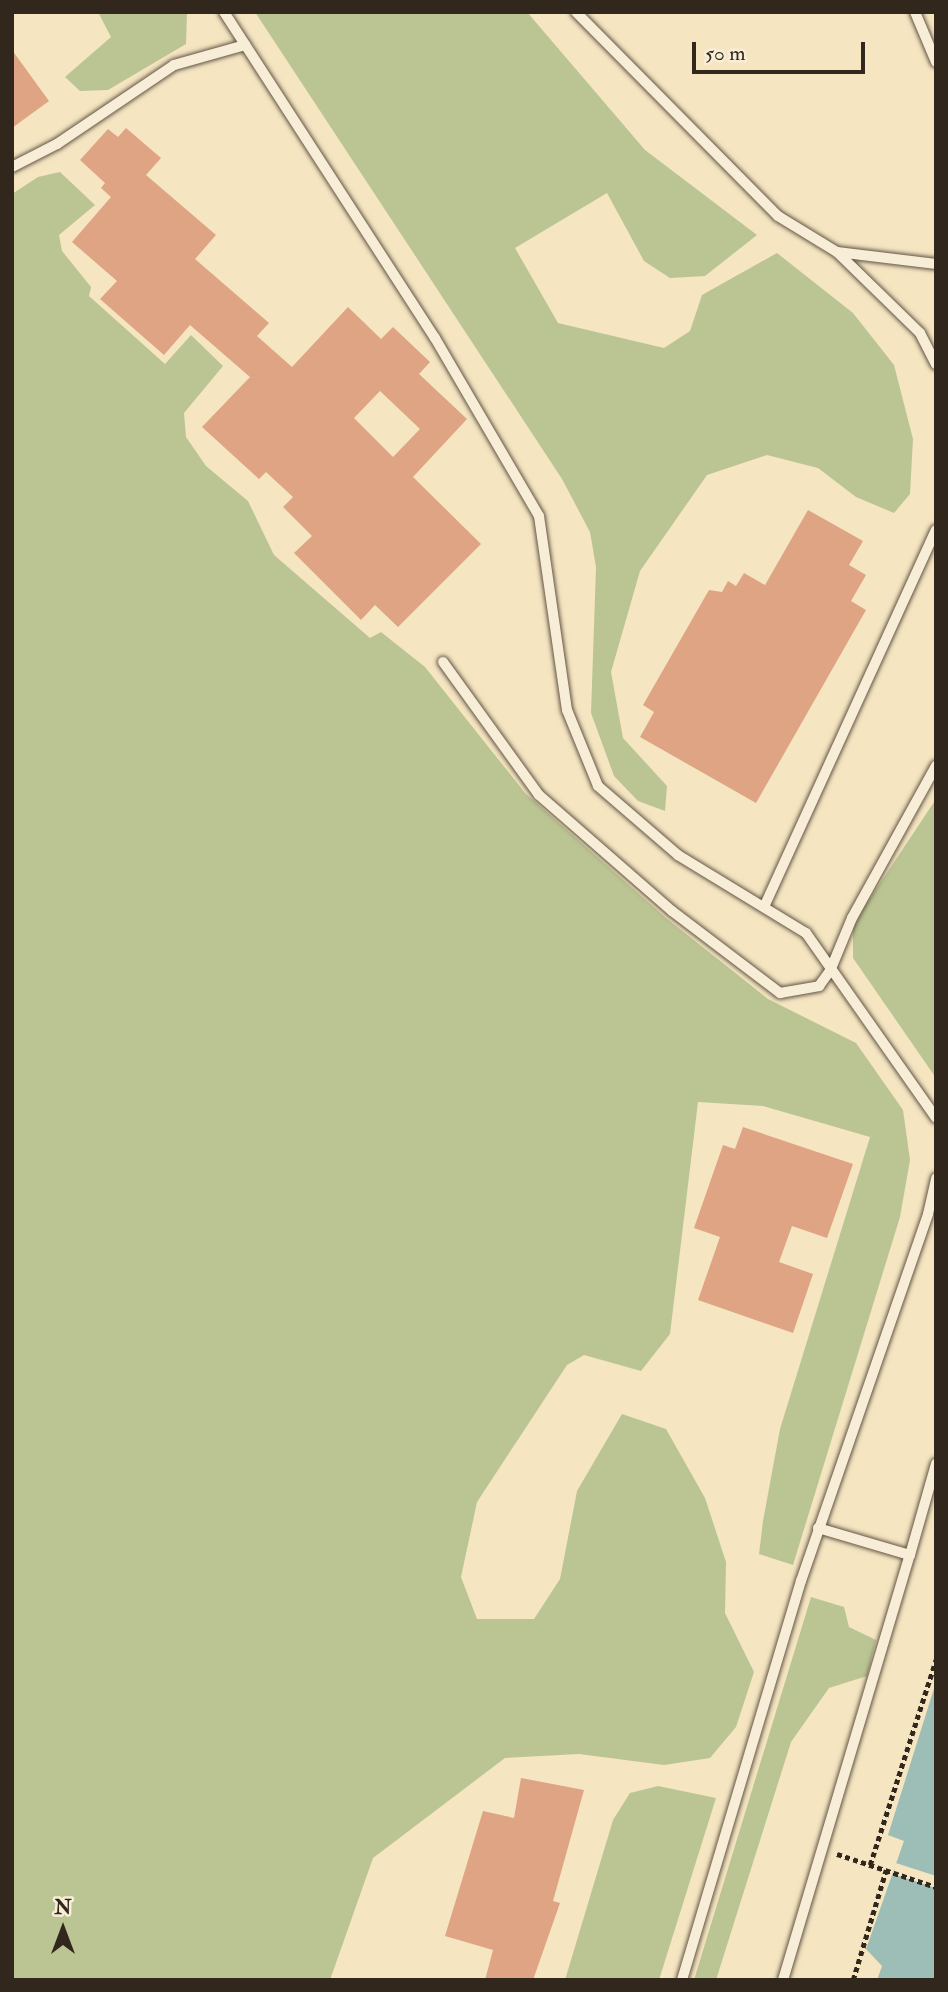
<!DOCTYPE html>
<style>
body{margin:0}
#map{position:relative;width:948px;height:1992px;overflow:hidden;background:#f5e5c1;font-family:"IM FELL Double Pica",serif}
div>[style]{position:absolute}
.green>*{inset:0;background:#bbc593}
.water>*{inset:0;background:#9dbeb7}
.building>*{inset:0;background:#dea484}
.path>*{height:4.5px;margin-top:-2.25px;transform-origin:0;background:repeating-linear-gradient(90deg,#31271d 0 5px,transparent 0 8.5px)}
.roads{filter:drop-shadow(0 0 2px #625646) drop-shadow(0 0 2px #625646)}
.service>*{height:10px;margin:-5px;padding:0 5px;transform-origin:5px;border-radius:5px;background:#f8eed7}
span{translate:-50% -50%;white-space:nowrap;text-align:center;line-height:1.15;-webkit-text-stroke:5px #f8eed7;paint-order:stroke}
.frame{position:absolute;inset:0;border:14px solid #31271d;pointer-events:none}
.north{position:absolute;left:28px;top:1894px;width:70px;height:70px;-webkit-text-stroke:5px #f8eed7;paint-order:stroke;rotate:0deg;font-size:19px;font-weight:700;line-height:28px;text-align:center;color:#31271d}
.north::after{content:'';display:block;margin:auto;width:24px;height:32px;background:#31271d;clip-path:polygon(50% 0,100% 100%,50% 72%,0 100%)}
.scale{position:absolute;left:692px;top:42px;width:173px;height:32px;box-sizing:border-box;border:4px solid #31271d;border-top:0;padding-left:9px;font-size:21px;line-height:24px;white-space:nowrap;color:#31271d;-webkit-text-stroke:5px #f8eed7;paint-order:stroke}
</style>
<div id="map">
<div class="green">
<i style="clip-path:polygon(98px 12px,187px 12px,186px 44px,108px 90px,80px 91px,65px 77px,111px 37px)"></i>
<i style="clip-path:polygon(255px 12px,527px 12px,645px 150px,757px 235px,705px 276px,670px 278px,644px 261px,607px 193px,515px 248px,558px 323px,664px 348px,690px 331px,702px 295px,777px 253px,853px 313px,894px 365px,913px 439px,910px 494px,894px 513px,856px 497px,818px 468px,767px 455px,707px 475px,640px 571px,611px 672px,623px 738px,667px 786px,665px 811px,638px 801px,614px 776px,591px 713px,596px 567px,590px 532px,562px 479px)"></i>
<i style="clip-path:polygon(60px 172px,95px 205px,59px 235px,62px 251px,91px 287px,89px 296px,165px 364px,191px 335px,223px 366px,184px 413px,186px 437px,206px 466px,248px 501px,274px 555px,370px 638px,381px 632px,425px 667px,525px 793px,666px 918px,768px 999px,856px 1043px,903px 1110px,910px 1160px,900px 1217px,793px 1565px,759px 1554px,763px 1521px,780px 1429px,870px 1137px,763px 1106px,698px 1102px,670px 1334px,641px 1371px,584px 1355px,567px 1365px,477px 1502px,461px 1577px,477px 1619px,534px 1619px,560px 1579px,577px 1491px,622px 1414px,666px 1429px,705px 1498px,726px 1562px,725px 1613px,754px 1672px,736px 1727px,710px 1758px,664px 1765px,579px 1754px,505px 1758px,373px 1858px,330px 1980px,12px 1980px,12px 194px,38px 177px)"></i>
<i style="clip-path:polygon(936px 799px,936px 1078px,853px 958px,853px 924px)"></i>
<i style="clip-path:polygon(811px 1597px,844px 1607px,849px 1627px,876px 1640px,867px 1676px,829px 1688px,791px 1742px,716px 1980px,694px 1980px)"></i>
<i style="clip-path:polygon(658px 1786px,716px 1798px,659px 1980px,565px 1980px,613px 1820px,630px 1793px)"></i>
</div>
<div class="water">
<i style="clip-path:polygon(936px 1682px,936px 1876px,896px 1863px,893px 1874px,936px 1888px,936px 1980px,877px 1980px,882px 1966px,866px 1949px,904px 1841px,888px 1835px)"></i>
</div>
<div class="building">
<i style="clip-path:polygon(12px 50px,49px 101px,12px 128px)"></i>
<i style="clip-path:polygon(evenodd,126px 128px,161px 158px,146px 175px,216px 235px,195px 259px,269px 323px,257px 336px,292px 367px,348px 307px,381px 339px,393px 327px,430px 362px,419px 374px,467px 419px,413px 477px,481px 544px,398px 627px,375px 605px,361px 620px,294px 553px,312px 536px,283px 507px,293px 497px,266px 472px,259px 479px,202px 427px,250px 377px,190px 325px,164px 355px,100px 299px,117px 281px,72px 242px,111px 197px,101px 188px,105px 183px,80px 160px,108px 129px,118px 137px,126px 128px,380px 391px,420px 429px,393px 457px,354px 418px,380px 391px)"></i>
<i style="clip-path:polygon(808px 510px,863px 541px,849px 565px,866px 575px,851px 601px,866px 610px,756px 803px,640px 737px,654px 712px,643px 705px,709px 590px,722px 592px,728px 581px,736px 586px,744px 573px,765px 585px)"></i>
<i style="clip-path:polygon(743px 1127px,853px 1164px,827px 1238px,792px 1226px,779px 1262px,813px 1274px,793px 1333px,698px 1300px,720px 1237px,694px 1228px,723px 1145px,735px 1149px)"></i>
<i style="clip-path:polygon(521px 1778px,584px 1790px,553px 1901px,560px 1903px,533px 1980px,485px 1980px,493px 1950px,445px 1936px,483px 1811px,514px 1818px)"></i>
</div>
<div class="path">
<i style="left:837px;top:1854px;width:104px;rotate:18.4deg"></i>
<i style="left:870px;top:1865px;width:216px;rotate:-72.2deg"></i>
<i style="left:853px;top:1980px;width:115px;rotate:-73.3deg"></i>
</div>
<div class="roads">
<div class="service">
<i style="left:224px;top:12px;width:388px;rotate:57.1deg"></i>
<i style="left:435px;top:338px;width:206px;rotate:59.7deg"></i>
<i style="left:539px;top:516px;width:196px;rotate:81.8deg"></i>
<i style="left:567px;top:710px;width:82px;rotate:67.8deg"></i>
<i style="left:598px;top:786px;width:106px;rotate:40.8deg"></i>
<i style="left:678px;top:855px;width:150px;rotate:31.4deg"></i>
<i style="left:806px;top:933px;width:226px;rotate:54.9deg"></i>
<i style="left:576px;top:12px;width:287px;rotate:45.3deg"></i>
<i style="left:778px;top:216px;width:69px;rotate:31.4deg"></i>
<i style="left:837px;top:252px;width:100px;rotate:6.9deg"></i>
<i style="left:915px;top:12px;width:54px;rotate:67.2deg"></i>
<i style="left:12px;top:167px;width:51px;rotate:-27.1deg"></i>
<i style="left:57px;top:144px;width:141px;rotate:-34deg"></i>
<i style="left:174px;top:65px;width:74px;rotate:-15.7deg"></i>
<i style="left:837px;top:252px;width:116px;rotate:44.3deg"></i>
<i style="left:920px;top:333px;width:35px;rotate:63deg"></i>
<i style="left:443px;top:662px;width:164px;rotate:54.2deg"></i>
<i style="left:539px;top:795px;width:176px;rotate:41.1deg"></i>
<i style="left:672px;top:911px;width:136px;rotate:37.2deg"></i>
<i style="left:780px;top:993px;width:40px;rotate:-10deg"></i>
<i style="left:819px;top:986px;width:19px;rotate:-54deg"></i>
<i style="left:830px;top:971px;width:57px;rotate:-67.5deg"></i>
<i style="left:852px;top:918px;width:174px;rotate:-61.1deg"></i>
<i style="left:764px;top:907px;width:414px;rotate:-65.5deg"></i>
<i style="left:818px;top:1528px;width:96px;rotate:16.4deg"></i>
<i style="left:910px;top:1555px;width:95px;rotate:-74.1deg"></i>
<i style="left:682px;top:1980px;width:416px;rotate:-73.4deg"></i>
<i style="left:801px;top:1581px;width:388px;rotate:-70.9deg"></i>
<i style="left:928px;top:1214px;width:37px;rotate:-77deg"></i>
<i style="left:783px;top:1980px;width:444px;rotate:-73.4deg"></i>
</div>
</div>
<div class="frame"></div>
<div class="north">N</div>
<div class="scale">50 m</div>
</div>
